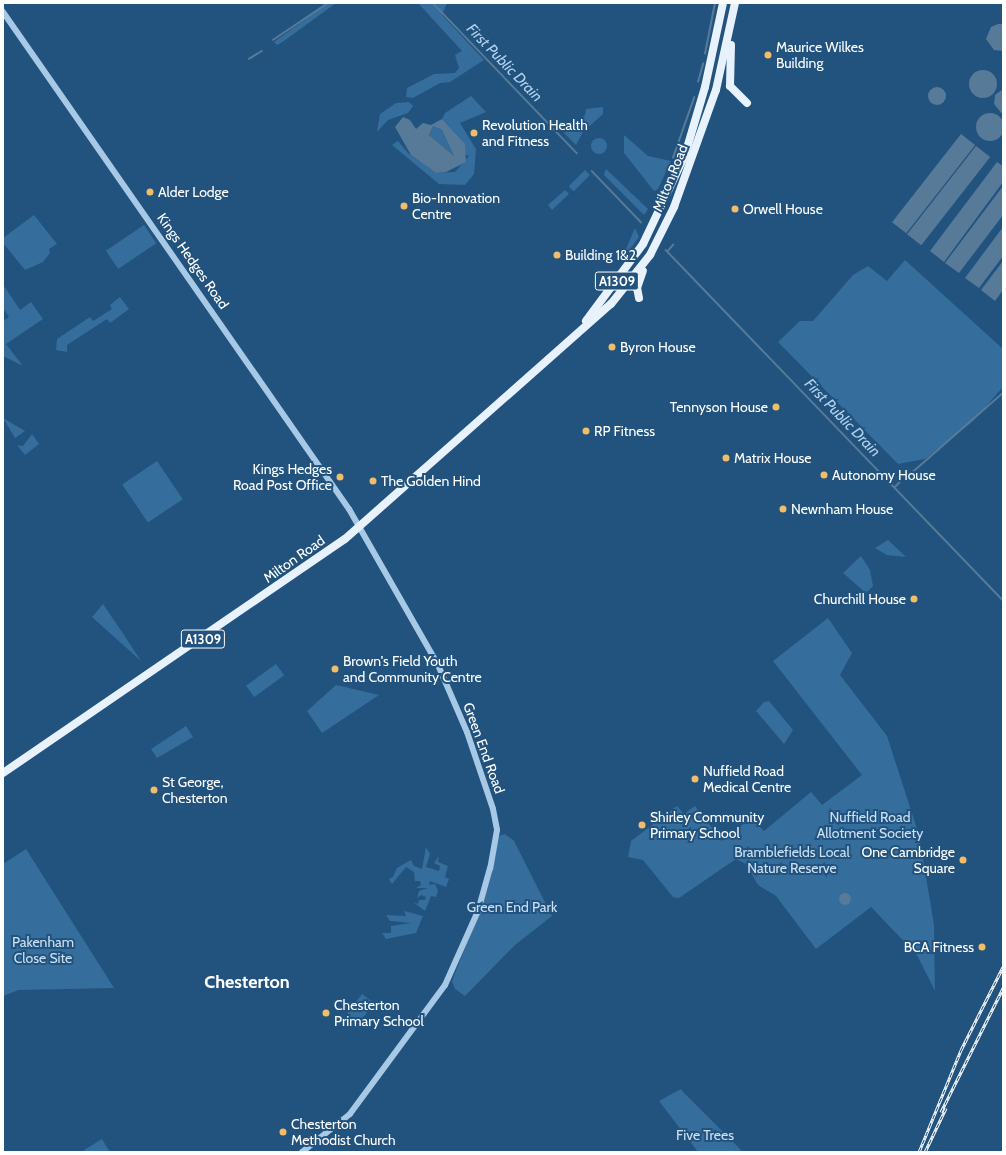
<!DOCTYPE html>
<style>
body{margin:0}
#map{position:relative;width:1006px;height:1155px;overflow:hidden;background:#22537e;font-family:Cabin,sans-serif}
div>[style]{position:absolute}
.green>*{inset:0;background:#356d9c;transform-origin:0 0}
.round{border-radius:50%}
.water>*{inset:0;background:#577a99;transform-origin:0 0}
.stream>*{height:1.5px;margin:-0.75px;padding:0 0.75px;transform-origin:0.75px;border-radius:0.75px;background:#577a99}
.tertiary>*{height:6px;margin:-3px;padding:0 3px;transform-origin:3px;border-radius:3px;background:#a7c9e6}
.primary>*{height:8px;margin:-4px;padding:0 4px;transform-origin:4px;border-radius:4px;background:#e8f2fd}
.rail>*{height:3px;margin-top:-1.5px;transform-origin:0;background:repeating-linear-gradient(90deg,#22537e 0 4.5px,#fff 0 9px);box-sizing:border-box;border-block:1px solid #fff}
.dots>*{width:11px;height:11px;translate:-50% -50%;box-sizing:border-box;border:2px solid #22537e;border-radius:50%}
span{translate:-50% -50%;white-space:nowrap;text-align:center;line-height:1.15;-webkit-text-stroke:4px #22537e;paint-order:stroke}
.shield-label span{padding:1px 3px;background:#22537e;border:1px solid;border-radius:3px;-webkit-text-stroke-width:0}
.shield-label{font-size:13px;color:#fff;font-weight:700}
.poi-label{font-size:14px;color:#fff}
.left{translate:0 -50%;text-align:left}
.right{translate:-100% -50%;text-align:right}
.street-label{font-size:14px;color:#fff}
.park-label{font-size:14px;color:#cae1f5}
.water-label{font-size:15px;color:#b2d3ee;font-style:italic}
.district-label{font-size:18px;color:#fff;font-weight:700}
.frame{position:absolute;inset:0;border:4px solid #fff;pointer-events:none}
</style>
<div id="map">
<div class="green">
<i style="clip-path:polygon(328px 3px,336px 3px,284px 41px,277px 45px,274px 42px)"></i>
<i style="clip-path:polygon(418px 3px,447px 3px,442px 15px,484px 60px,450px 82px,440px 83px,413px 98px,406px 97px,407px 88px,434px 74px,455px 73px,459px 68px,455px 55px,462px 51px)"></i>
<i style="clip-path:polygon(471px 96px,486px 112px,460px 123px,476px 149px,474px 174px,465px 185px,439px 184px,392px 145px,398px 141px,408px 153px,436px 173px,455px 172px,469px 156px,464px 154px,462px 141px,442px 119px,445px 113px)"></i>
<i style="clip-path:polygon(396px 103px,409px 102px,413px 106px,408px 113px,388px 120px,377px 132px,380px 114px)"></i>
<i style="clip-path:polygon(603px 107px,603px 114px,583px 132px,576px 145px,564px 133px,585px 115px,586px 109px)"></i>
<i style="clip-path:polygon(433px 126px,442px 130px,454px 156px,429px 135px)"></i>
<i style="clip-path:polygon(624px 135px,648px 156px,671px 161px,658px 189px,654px 191px,624px 153px)"></i>
<i class="round" style="left:591px;top:138px;width:16px;height:16px"></i>
<i style="clip-path:polygon(606px 169px,648px 209px,644px 215px,604px 175px)"></i>
<i style="left:585px;top:170px;width:7px;height:23px;rotate:45deg"></i>
<i style="clip-path:polygon(565px 190px,569px 194px,552px 210px,548px 205px)"></i>
<i style="clip-path:polygon(34px 215px,57px 244px,49px 249px,50px 253px,43px 262px,25px 270px,3px 243px,3px 238px)"></i>
<i style="left:144px;top:225px;width:22px;height:46px;rotate:56deg"></i>
<i style="clip-path:polygon(635px 228px,639px 237px,627px 253px,626px 249px)"></i>
<i style="clip-path:polygon(905px 260px,1003px 349px,1003px 387px,973px 421px,925px 459px,898px 464px,778px 342px,800px 321px,813px 321px,853px 275px,868px 266px,887px 281px)"></i>
<i style="clip-path:polygon(4px 286px,20px 310px,31px 302px,43px 319px,6px 344px,23px 366px,3px 356px,3px 321px,9px 317px,3px 308px)"></i>
<i style="clip-path:polygon(120px 297px,129px 309px,110px 323px,107px 319px,67px 345px,67px 352px,56px 350px,57px 339px,90px 317px,93px 321px,112px 309px,110px 305px)"></i>
<i style="clip-path:polygon(3px 418px,25px 431px,15px 438px)"></i>
<i style="clip-path:polygon(32px 434px,39px 444px,25px 455px,17px 445px,23px 446px)"></i>
<i style="left:157px;top:461px;width:46px;height:42px;rotate:56deg"></i>
<i style="clip-path:polygon(888px 540px,906px 557px,887px 555px,875px 548px)"></i>
<i style="clip-path:polygon(861px 556px,870px 570px,873px 586px,866px 593px,843px 573px)"></i>
<i style="clip-path:polygon(103px 604px,124px 635px,141px 661px,92px 617px)"></i>
<i style="clip-path:polygon(828px 618px,852px 653px,840px 675px,887px 736px,919px 835px,934px 925px,935px 991px,917px 955px,871px 907px,816px 949px,776px 896px,758px 885px,746px 864px,736px 859px,679px 898px,673px 897px,643px 860px,628px 857px,631px 841px,677px 806px,684px 814px,695px 806px,722px 841px,751px 818px,764px 831px,811px 792px,822px 805px,862px 775px,773px 661px)"></i>
<i style="left:276px;top:664px;width:14px;height:37px;rotate:54deg"></i>
<i style="clip-path:polygon(336px 685px,379px 695px,322px 733px,307px 711px)"></i>
<i style="clip-path:polygon(769px 701px,793px 730px,784px 744px,756px 711px,764px 702px)"></i>
<i style="clip-path:polygon(186px 726px,193px 737px,157px 758px,151px 749px)"></i>
<i style="clip-path:polygon(505px 834px,514px 841px,552px 916px,515px 945px,465px 996px,455px 989px,452px 981px,479px 913px,499px 836px)"></i>
<i style="clip-path:polygon(426px 847px,430px 854px,426px 867px,439px 871px,440px 866px,434px 863px,439px 856px,438px 862px,448px 866px,445px 877px,449px 879px,446px 887px,430px 881px,429px 885px,435px 884px,438px 891px,436px 897px,431px 896px,425px 911px,413px 902px,418px 904px,419px 900px,425px 900px,426px 897px,421px 895px,417px 898px,419px 891px,428px 888px,416px 888px,421px 885px,420px 881px,415px 881px,414px 872px,406px 867px,392px 884px,389px 879px,393px 877px,397px 868px,411px 860px,414px 866px,422px 869px)"></i>
<i style="clip-path:polygon(26px 849px,114px 988px,19px 990px,3px 996px,3px 864px)"></i>
<i style="clip-path:polygon(404px 911px,423px 916px,416px 933px,386px 939px,382px 933px,391px 933px,391px 926px,411px 923px,390px 921px,386px 915px,406px 916px)"></i>
<i style="left:362px;top:994px;width:15px;height:31px;rotate:37deg"></i>
<i style="clip-path:polygon(681px 1089px,684px 1093px,743px 1152px,698px 1152px,659px 1101px)"></i>
<i style="clip-path:polygon(102px 1139px,110px 1152px,85px 1152px,84px 1150px)"></i>
</div>
<div class="water">
<i style="clip-path:polygon(998px 24px,1003px 24px,1003px 51px,994px 50px,986px 39px,991px 27px)"></i>
<i class="round" style="left:969px;top:70px;width:28px;height:28px"></i>
<i class="round" style="left:928px;top:87px;width:18px;height:18px"></i>
<i style="clip-path:polygon(1003px 89px,1003px 115px,994px 104px,995px 95px)"></i>
<i class="round" style="left:976px;top:113px;width:28px;height:28px"></i>
<i style="clip-path:polygon(evenodd,403px 117px,410px 120px,416px 129px,423px 123px,431px 125px,442px 119px,465px 144px,466px 162px,446px 172px,436px 173px,411px 155px,395px 127px,403px 117px,433px 126px,442px 130px,454px 156px,429px 135px,433px 126px)"></i>
<i style="left:961px;top:134px;width:18px;height:112px;rotate:38deg"></i>
<i style="left:976px;top:146px;width:18px;height:112px;rotate:38deg"></i>
<i style="clip-path:polygon(997px 162px,1003px 166px,1003px 182px,944px 262px,930px 251px)"></i>
<i style="clip-path:polygon(1003px 186px,1003px 215px,959px 273px,945px 263px)"></i>
<i style="clip-path:polygon(1003px 227px,1003px 256px,979px 288px,965px 278px)"></i>
<i style="clip-path:polygon(1003px 261px,1003px 290px,995px 301px,981px 290px)"></i>
<i class="round" style="left:839px;top:893px;width:12px;height:12px"></i>
</div>
<div class="stream">
<i style="left:433px;top:3px;width:208px;rotate:46.2deg"></i>
<i style="left:273px;top:40px;width:66px;rotate:-33.9deg"></i>
<i style="left:705px;top:54px;width:52px;rotate:-78.9deg"></i>
<i style="left:249px;top:59px;width:15px;rotate:-32deg"></i>
<i style="left:698px;top:82px;width:19px;rotate:-74deg"></i>
<i style="left:673px;top:158px;width:64px;rotate:-70.7deg"></i>
<i style="left:592px;top:171px;width:71px;rotate:46.1deg"></i>
<i style="left:666px;top:250px;width:486px;rotate:46.1deg"></i>
<i style="left:668px;top:251px;width:8px;rotate:-50deg"></i>
<i style="left:907px;top:477px;width:128px;rotate:-41.2deg"></i>
<i style="left:895px;top:487px;width:6px;rotate:-45deg"></i>
</div>
<div class="tertiary">
<i style="left:3px;top:12px;width:606px;rotate:55.16deg"></i>
<i style="left:349px;top:509px;width:180px;rotate:60.3deg"></i>
<i style="left:438px;top:665px;width:73px;rotate:66.6deg"></i>
<i style="left:467px;top:732px;width:81px;rotate:71.3deg"></i>
<i style="left:493px;top:809px;width:21px;rotate:79deg"></i>
<i style="left:497px;top:830px;width:39px;rotate:100deg"></i>
<i style="left:490px;top:868px;width:45px;rotate:105.6deg"></i>
<i style="left:478px;top:911px;width:81px;rotate:114deg"></i>
<i style="left:445px;top:985px;width:160px;rotate:126.4deg"></i>
<i style="left:350px;top:1114px;width:61px;rotate:141.6deg"></i>
</div>
<div class="primary">
<i style="left:731px;top:45px;width:41px;rotate:91.4deg"></i>
<i style="left:730px;top:86px;width:24px;rotate:45deg"></i>
<i style="left:639px;top:298px;width:10px;rotate:-101deg"></i>
<i style="left:637px;top:288px;width:18px;rotate:-71deg"></i>
<i style="left:586px;top:321px;width:96px;rotate:-53.5deg"></i>
<i style="left:643px;top:244px;width:98px;rotate:-64.7deg"></i>
<i style="left:685px;top:155px;width:71px;rotate:-73.6deg"></i>
<i style="left:705px;top:87px;width:86px;rotate:-77.9deg"></i>
<i style="left:3px;top:773px;width:414px;rotate:-34.4deg"></i>
<i style="left:345px;top:539px;width:355px;rotate:-41.5deg"></i>
<i style="left:611px;top:304px;width:63px;rotate:-51.5deg"></i>
<i style="left:650px;top:255px;width:54px;rotate:-63.4deg"></i>
<i style="left:674px;top:207px;width:124px;rotate:-70.3deg"></i>
<i style="left:716px;top:90px;width:89px;rotate:-77.7deg"></i>
</div>
<div class="rail">
<i style="left:941px;top:1112px;width:139px;rotate:-63.4deg"></i>
<i style="left:919px;top:1152px;width:110px;rotate:-67.6deg"></i>
<i style="left:961px;top:1050px;width:93px;rotate:-63.2deg"></i>
<i style="left:925px;top:1152px;width:49px;rotate:-64.5deg"></i>
</div>
<div class="dots">
<i style="left:768px;top:55px;background:#f2bd69"></i>
<i style="left:474px;top:133px;background:#f2bd69"></i>
<i style="left:150px;top:192px;background:#f2bd69"></i>
<i style="left:404px;top:206px;background:#f2bd69"></i>
<i style="left:735px;top:209px;background:#f2bd69"></i>
<i style="left:557px;top:255px;background:#f2bd69"></i>
<i style="left:612px;top:347px;background:#f2bd69"></i>
<i style="left:776px;top:407px;background:#f2bd69"></i>
<i style="left:586px;top:431px;background:#f2bd69"></i>
<i style="left:726px;top:458px;background:#f2bd69"></i>
<i style="left:824px;top:475px;background:#f2bd69"></i>
<i style="left:340px;top:477px;background:#f2bd69"></i>
<i style="left:373px;top:481px;background:#f2bd69"></i>
<i style="left:783px;top:509px;background:#f2bd69"></i>
<i style="left:914px;top:599px;background:#f2bd69"></i>
<i style="left:335px;top:669px;background:#f2bd69"></i>
<i style="left:695px;top:779px;background:#f2bd69"></i>
<i style="left:154px;top:790px;background:#f2bd69"></i>
<i style="left:642px;top:825px;background:#f2bd69"></i>
<i style="left:963px;top:860px;background:#f2bd69"></i>
<i style="left:982px;top:947px;background:#f2bd69"></i>
<i style="left:326px;top:1013px;background:#f2bd69"></i>
<i style="left:283px;top:1132px;background:#f2bd69"></i>
</div>
<div class="shield-label">
<span style="left:617px;top:281px">A1309</span>
<span style="left:203px;top:639px">A1309</span>
</div>
<div class="poi-label">
<span class="left" style="left:776px;top:55px">Maurice Wilkes<br>Building</span>
<span class="left" style="left:482px;top:133px">Revolution Health<br>and Fitness</span>
<span class="left" style="left:158px;top:192px">Alder Lodge</span>
<span class="left" style="left:412px;top:206px">Bio-Innovation<br>Centre</span>
<span class="left" style="left:743px;top:209px">Orwell House</span>
<span class="left" style="left:565px;top:255px">Building 1&amp;2</span>
<span class="left" style="left:620px;top:347px">Byron House</span>
<span class="right" style="left:768px;top:407px">Tennyson House</span>
<span class="left" style="left:594px;top:431px">RP Fitness</span>
<span class="left" style="left:734px;top:458px">Matrix House</span>
<span class="right" style="left:332px;top:477px">Kings Hedges<br>Road Post Office</span>
<span class="left" style="left:832px;top:475px">Autonomy House</span>
<span class="left" style="left:381px;top:481px">The Golden Hind</span>
<span class="left" style="left:791px;top:509px">Newnham House</span>
<span class="right" style="left:906px;top:599px">Churchill House</span>
<span class="left" style="left:343px;top:669px">Brown's Field Youth<br>and Community Centre</span>
<span class="left" style="left:703px;top:779px">Nuffield Road<br>Medical Centre</span>
<span class="left" style="left:162px;top:790px">St George,<br>Chesterton</span>
<span class="left" style="left:650px;top:825px">Shirley Community<br>Primary School</span>
<span class="right" style="left:955px;top:860px">One Cambridge<br>Square</span>
<span class="right" style="left:974px;top:947px">BCA Fitness</span>
<span class="left" style="left:334px;top:1013px">Chesterton<br>Primary School</span>
<span class="left" style="left:291px;top:1132px">Chesterton<br>Methodist Church</span>
</div>
<div class="street-label">
<span style="left:670px;top:178px;rotate:-68deg">Milton Road</span>
<span style="left:193px;top:261px;rotate:55deg">Kings Hedges Road</span>
<span style="left:294px;top:559px;rotate:-35deg">Milton Road</span>
<span style="left:484px;top:748px;rotate:70deg">Green End Road</span>
</div>
<div class="park-label">
<span style="left:870px;top:825px">Nuffield Road<br>Allotment Society</span>
<span style="left:792px;top:860px">Bramblefields Local<br>Nature Reserve</span>
<span style="left:512px;top:907px">Green End Park</span>
<span style="left:43px;top:950px">Pakenham<br>Close Site</span>
<span style="left:705px;top:1135px">Five Trees</span>
</div>
<div class="water-label">
<span style="left:504px;top:63px;rotate:46deg">First Public Drain</span>
<span style="left:842px;top:418px;rotate:46deg">First Public Drain</span>
</div>
<div class="district-label">
<span style="left:247px;top:982px">Chesterton</span>
</div>
<div class="frame"></div>
</div>
